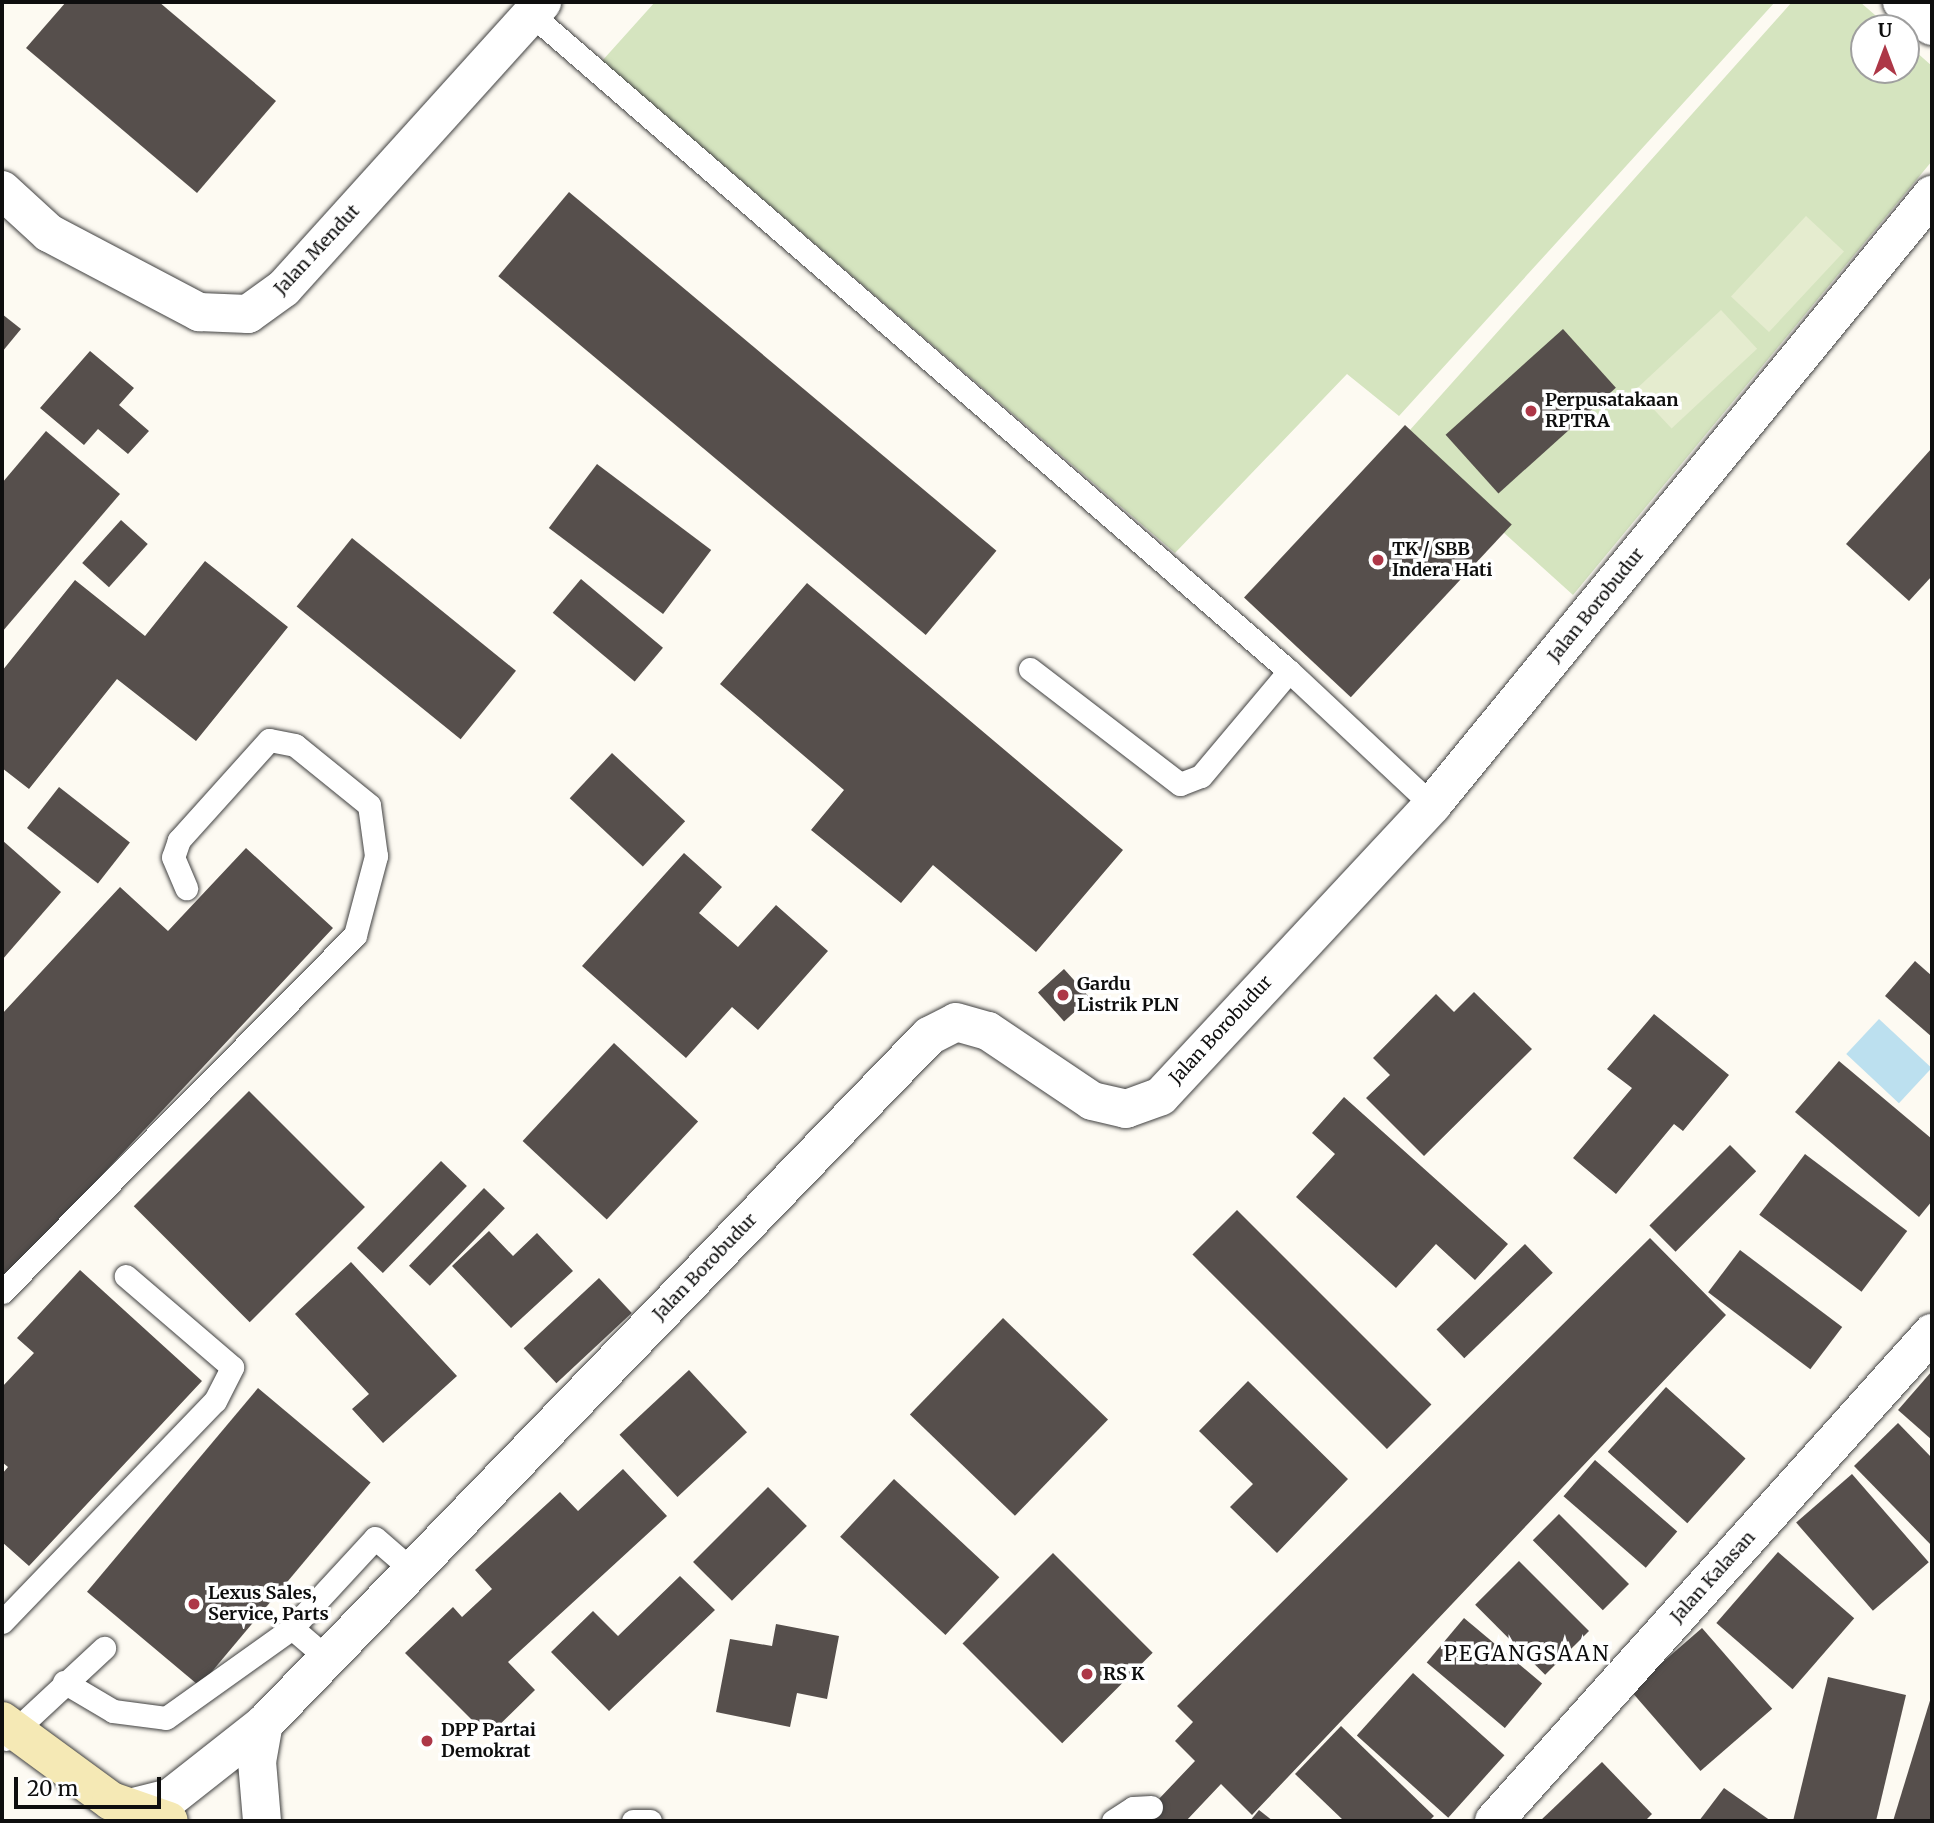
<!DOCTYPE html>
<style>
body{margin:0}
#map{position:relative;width:1934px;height:1823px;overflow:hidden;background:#fdfaf2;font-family:Merriweather,serif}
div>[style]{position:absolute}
.green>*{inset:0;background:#d5e4bf}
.pitch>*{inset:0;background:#e5eccf;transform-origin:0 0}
.water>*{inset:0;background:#bce0ef;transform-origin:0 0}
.building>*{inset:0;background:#564f4c;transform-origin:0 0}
.roads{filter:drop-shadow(0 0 2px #414141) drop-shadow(0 0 2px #414141)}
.lane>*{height:23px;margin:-11.5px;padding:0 11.5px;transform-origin:11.5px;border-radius:11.5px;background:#fff}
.street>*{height:38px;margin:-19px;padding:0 19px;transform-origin:19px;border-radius:19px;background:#fff}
.secondary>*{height:38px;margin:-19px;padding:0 19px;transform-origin:19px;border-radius:19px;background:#f5e9b5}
.dots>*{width:19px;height:19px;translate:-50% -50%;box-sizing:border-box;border:4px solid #fff;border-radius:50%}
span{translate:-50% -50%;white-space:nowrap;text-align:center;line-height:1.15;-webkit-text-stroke:7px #fff;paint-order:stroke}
.street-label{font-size:18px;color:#0e0e0e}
.poi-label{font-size:18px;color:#0e0e0e;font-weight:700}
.left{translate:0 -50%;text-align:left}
.quarter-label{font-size:21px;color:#0e0e0e;letter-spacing:2px}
.frame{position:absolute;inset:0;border:4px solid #0e0e0e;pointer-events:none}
.north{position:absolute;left:1850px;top:14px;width:70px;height:70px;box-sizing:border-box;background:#fff;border:2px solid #9f9f9f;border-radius:50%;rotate:0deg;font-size:19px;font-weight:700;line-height:28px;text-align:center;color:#0e0e0e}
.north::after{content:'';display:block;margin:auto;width:24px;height:32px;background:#ad3747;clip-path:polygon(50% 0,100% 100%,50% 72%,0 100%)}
.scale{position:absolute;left:14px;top:1777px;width:147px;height:32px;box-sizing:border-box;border:4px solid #0e0e0e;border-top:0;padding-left:9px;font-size:21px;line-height:24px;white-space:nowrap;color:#0e0e0e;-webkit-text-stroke:5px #fff;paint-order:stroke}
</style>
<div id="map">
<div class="green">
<i style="clip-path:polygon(655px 2px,1775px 2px,1399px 416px,1347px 374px,1175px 553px,602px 61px)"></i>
<i style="clip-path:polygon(1792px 2px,1860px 2px,1890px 28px,1864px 28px,1864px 70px,1906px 70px,1906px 43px,1932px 66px,1932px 161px,1573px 595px,1401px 440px)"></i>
</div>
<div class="pitch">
<i style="left:1806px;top:216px;width:52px;height:110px;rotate:43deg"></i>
<i style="left:1721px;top:310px;width:53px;height:117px;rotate:47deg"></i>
</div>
<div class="water">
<i style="left:1879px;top:1019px;width:72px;height:48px;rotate:43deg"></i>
</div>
<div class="building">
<i style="clip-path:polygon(66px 2px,159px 2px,276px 101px,197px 193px,26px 48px)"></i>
<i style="left:569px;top:192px;width:558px;height:110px;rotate:40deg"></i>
<i style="clip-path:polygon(2px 314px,21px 329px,2px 352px)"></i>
<i style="left:1563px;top:329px;width:79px;height:158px;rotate:48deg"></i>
<i style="clip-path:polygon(90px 351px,134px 388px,119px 405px,149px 431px,128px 454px,98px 429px,84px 445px,40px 408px)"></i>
<i style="left:1405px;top:425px;width:146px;height:236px;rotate:43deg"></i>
<i style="clip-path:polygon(46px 431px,120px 494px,2px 632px,2px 483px)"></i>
<i style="clip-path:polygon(1932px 448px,1932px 576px,1909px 601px,1846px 544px)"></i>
<i style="left:597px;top:464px;width:143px;height:80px;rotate:37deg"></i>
<i style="left:121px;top:520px;width:36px;height:58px;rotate:42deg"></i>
<i style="left:352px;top:538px;width:211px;height:88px;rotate:39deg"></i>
<i style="clip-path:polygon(205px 561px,288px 627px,196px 741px,117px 679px,29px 789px,2px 768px,2px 671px,75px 580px,145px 636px)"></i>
<i style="left:581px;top:579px;width:107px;height:44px;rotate:40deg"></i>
<i style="clip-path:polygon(807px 583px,1123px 850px,1036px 952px,933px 865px,901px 903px,811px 830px,844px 790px,720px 684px)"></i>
<i style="left:612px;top:753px;width:100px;height:62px;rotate:43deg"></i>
<i style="left:59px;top:787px;width:90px;height:52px;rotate:38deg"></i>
<i style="clip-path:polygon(2px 840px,61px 892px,2px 960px)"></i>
<i style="clip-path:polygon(246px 848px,333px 928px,2px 1282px,2px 1014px,120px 887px,168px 931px)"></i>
<i style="clip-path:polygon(684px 853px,722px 887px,699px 913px,738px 947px,776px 905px,828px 951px,758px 1030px,732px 1007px,686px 1058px,582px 966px)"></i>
<i style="clip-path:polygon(1915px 961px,1932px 976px,1932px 1037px,1885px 996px)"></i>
<i style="left:1064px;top:969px;width:39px;height:35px;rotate:48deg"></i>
<i style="clip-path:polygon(1474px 992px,1532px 1049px,1424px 1156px,1366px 1098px,1390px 1075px,1373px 1058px,1436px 994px,1454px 1012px)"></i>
<i style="clip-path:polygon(1654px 1014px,1729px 1075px,1683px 1131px,1674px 1124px,1616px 1194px,1573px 1158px,1632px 1088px,1607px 1069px)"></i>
<i style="left:614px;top:1043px;width:115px;height:134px;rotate:43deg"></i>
<i style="clip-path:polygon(1839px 1061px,1932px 1139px,1932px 1201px,1919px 1217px,1795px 1112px)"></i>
<i style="left:249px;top:1091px;width:164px;height:163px;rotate:45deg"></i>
<i style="clip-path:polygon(1344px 1097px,1508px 1244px,1475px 1280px,1436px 1244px,1396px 1288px,1296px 1197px,1335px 1154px,1312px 1133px)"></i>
<i style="left:1730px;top:1145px;width:37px;height:114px;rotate:45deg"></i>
<i style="left:1805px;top:1154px;width:128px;height:76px;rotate:37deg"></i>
<i style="left:441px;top:1161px;width:36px;height:121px;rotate:44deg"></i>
<i style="left:484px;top:1188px;width:29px;height:108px;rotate:44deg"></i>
<i style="left:1237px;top:1210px;width:275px;height:63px;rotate:45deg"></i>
<i style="clip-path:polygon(489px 1231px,513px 1256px,537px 1233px,573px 1271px,511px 1328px,452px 1266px)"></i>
<i style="clip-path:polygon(1650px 1238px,1726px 1315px,1252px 1815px,1221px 1784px,1186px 1821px,1138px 1821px,1195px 1761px,1175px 1741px,1193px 1722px,1177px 1706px)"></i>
<i style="left:1525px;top:1244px;width:40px;height:123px;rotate:46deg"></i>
<i style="left:1740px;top:1250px;width:128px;height:53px;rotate:37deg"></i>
<i style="clip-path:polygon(351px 1262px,457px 1376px,383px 1443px,352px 1409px,369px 1394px,295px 1314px)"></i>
<i style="clip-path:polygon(80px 1270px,202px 1381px,29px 1566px,2px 1542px,2px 1474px,8px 1467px,2px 1462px,2px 1387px,34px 1353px,17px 1338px)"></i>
<i style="left:599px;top:1278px;width:48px;height:103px;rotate:47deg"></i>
<i style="left:1003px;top:1318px;width:146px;height:134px;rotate:44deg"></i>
<i style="left:689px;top:1370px;width:85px;height:95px;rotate:47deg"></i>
<i style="clip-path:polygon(1932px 1371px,1932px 1440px,1898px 1410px)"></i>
<i style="clip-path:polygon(1248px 1381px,1348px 1479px,1277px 1553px,1230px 1507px,1253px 1484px,1199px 1431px)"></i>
<i style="left:1666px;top:1387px;width:107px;height:87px;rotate:42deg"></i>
<i style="left:258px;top:1388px;width:147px;height:266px;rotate:40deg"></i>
<i style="clip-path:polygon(1898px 1423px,1932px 1458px,1932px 1546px,1854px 1466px)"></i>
<i style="left:1595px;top:1460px;width:109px;height:48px;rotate:41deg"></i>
<i style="clip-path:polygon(623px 1469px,667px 1516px,508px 1662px,535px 1690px,488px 1736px,405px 1653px,453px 1607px,462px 1617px,492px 1589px,475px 1570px,560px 1492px,578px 1511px)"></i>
<i style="left:1852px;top:1474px;width:117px;height:74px;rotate:49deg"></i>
<i style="left:894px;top:1479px;width:144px;height:79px;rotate:43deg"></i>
<i style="left:768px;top:1487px;width:55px;height:106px;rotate:45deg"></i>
<i style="left:1559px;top:1514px;width:99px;height:37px;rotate:45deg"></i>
<i style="left:1778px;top:1552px;width:101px;height:94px;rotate:41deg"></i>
<i style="left:1053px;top:1553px;width:141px;height:128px;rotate:45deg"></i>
<i style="left:1519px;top:1561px;width:99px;height:62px;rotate:45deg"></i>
<i style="clip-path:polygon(680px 1576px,715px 1610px,609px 1711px,551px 1652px,593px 1611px,618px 1636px)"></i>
<i style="left:1464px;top:1618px;width:102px;height:58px;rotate:40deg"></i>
<i style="clip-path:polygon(776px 1624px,839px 1636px,827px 1699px,797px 1693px,790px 1727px,716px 1712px,730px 1639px,772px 1646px)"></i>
<i style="left:1702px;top:1628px;width:107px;height:95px;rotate:49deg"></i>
<i style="left:1413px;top:1673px;width:123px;height:84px;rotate:42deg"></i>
<i style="clip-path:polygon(1828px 1677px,1906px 1695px,1876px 1821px,1793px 1821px)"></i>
<i style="clip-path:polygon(1932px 1694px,1932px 1821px,1893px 1821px)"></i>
<i style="clip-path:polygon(1341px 1726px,1434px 1816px,1429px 1821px,1344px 1821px,1295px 1774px)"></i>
<i style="clip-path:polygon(1602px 1762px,1652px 1814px,1645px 1821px,1540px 1821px)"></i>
<i style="clip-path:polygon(1724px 1788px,1771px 1821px,1699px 1821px)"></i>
<i style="clip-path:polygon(1259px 1810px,1273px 1821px,1250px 1821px)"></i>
</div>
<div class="roads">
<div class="lane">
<i style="left:531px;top:14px;width:1003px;rotate:40.92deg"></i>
<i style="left:1289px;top:671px;width:196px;rotate:43.1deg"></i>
<i style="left:1030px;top:669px;width:189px;rotate:37.5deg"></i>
<i style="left:1180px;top:784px;width:22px;rotate:-21deg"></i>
<i style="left:1201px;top:776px;width:137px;rotate:-50deg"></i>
<i style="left:2px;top:1292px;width:502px;rotate:-45.32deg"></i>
<i style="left:355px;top:935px;width:82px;rotate:-75.1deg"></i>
<i style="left:376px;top:856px;width:51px;rotate:-97.8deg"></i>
<i style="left:369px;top:805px;width:95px;rotate:-141deg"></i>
<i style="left:295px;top:745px;width:26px;rotate:-169deg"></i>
<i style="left:269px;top:740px;width:135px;rotate:132deg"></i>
<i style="left:179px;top:840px;width:18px;rotate:109deg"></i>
<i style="left:173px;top:857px;width:34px;rotate:67deg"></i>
<i style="left:2px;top:1622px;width:307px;rotate:-46.1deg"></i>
<i style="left:215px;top:1401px;width:38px;rotate:-63deg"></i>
<i style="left:232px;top:1367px;width:140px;rotate:-139.4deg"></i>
<i style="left:292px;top:1628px;width:122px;rotate:-47.3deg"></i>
<i style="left:375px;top:1538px;width:49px;rotate:40.9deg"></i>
<i style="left:64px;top:1682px;width:57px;rotate:30.6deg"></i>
<i style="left:113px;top:1711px;width:53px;rotate:7.5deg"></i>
<i style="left:166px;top:1718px;width:155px;rotate:-35.5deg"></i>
<i style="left:292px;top:1628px;width:46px;rotate:40.6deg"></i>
<i style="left:6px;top:1739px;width:134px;rotate:-42.9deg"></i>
<i style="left:633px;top:1821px;width:17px"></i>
<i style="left:1113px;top:1821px;width:24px;rotate:-33deg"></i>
<i style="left:1133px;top:1808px;width:18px;rotate:-3deg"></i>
</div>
<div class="street">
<i style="left:1902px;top:2px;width:38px;rotate:39deg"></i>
<i style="left:2px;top:190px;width:64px;rotate:42.5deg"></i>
<i style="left:49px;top:233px;width:170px;rotate:27.8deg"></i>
<i style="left:199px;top:312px;width:49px;rotate:2.3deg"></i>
<i style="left:248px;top:314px;width:44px;rotate:-35.8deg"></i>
<i style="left:284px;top:288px;width:385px;rotate:-47.9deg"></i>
<i style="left:134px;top:1807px;width:37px;rotate:-14deg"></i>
<i style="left:170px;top:1798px;width:120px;rotate:-38.2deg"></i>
<i style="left:264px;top:1724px;width:957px;rotate:-45.97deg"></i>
<i style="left:929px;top:1036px;width:30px;rotate:-27deg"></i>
<i style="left:956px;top:1022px;width:33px;rotate:16deg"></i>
<i style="left:988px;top:1031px;width:125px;rotate:33.9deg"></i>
<i style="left:1092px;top:1101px;width:35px;rotate:13deg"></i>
<i style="left:1126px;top:1109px;width:37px;rotate:-20deg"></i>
<i style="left:1161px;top:1096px;width:398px;rotate:-47deg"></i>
<i style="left:1432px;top:805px;width:789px;rotate:-50.66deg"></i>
<i style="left:262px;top:1821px;width:59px;rotate:-94.8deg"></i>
<i style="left:257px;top:1762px;width:39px;rotate:-80deg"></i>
<i style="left:1494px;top:1821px;width:656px;rotate:-48.09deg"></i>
</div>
<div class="secondary">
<i style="left:2px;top:1721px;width:135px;rotate:36.3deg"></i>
<i style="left:111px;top:1801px;width:61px;rotate:19deg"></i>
</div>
</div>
<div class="dots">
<i style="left:1531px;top:411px;background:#ad3747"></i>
<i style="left:1378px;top:560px;background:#ad3747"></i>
<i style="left:1063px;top:995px;background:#ad3747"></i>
<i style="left:194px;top:1604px;background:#ad3747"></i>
<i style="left:1087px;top:1674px;background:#ad3747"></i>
<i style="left:427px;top:1741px;background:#ad3747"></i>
</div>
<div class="street-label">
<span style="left:317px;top:250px;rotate:-47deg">Jalan Mendut</span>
<span style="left:1596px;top:605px;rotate:-51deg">Jalan Borobudur</span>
<span style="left:1221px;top:1030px;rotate:-47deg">Jalan Borobudur</span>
<span style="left:705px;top:1267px;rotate:-46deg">Jalan Borobudur</span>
<span style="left:1713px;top:1577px;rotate:-48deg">Jalan Kalasan</span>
</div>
<div class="poi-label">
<span class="left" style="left:1545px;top:411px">Perpusatakaan<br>RPTRA</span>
<span class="left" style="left:1392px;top:560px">TK / SBB<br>Indera Hati</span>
<span class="left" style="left:1077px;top:995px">Gardu<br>Listrik PLN</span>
<span class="left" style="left:208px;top:1604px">Lexus Sales,<br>Service, Parts</span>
<span class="left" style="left:1103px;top:1674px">RS K</span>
<span class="left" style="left:441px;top:1741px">DPP Partai<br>Demokrat</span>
</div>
<div class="quarter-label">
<span style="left:1527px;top:1654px">PEGANGSAAN</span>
</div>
<div class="frame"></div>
<div class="north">U</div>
<div class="scale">20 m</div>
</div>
